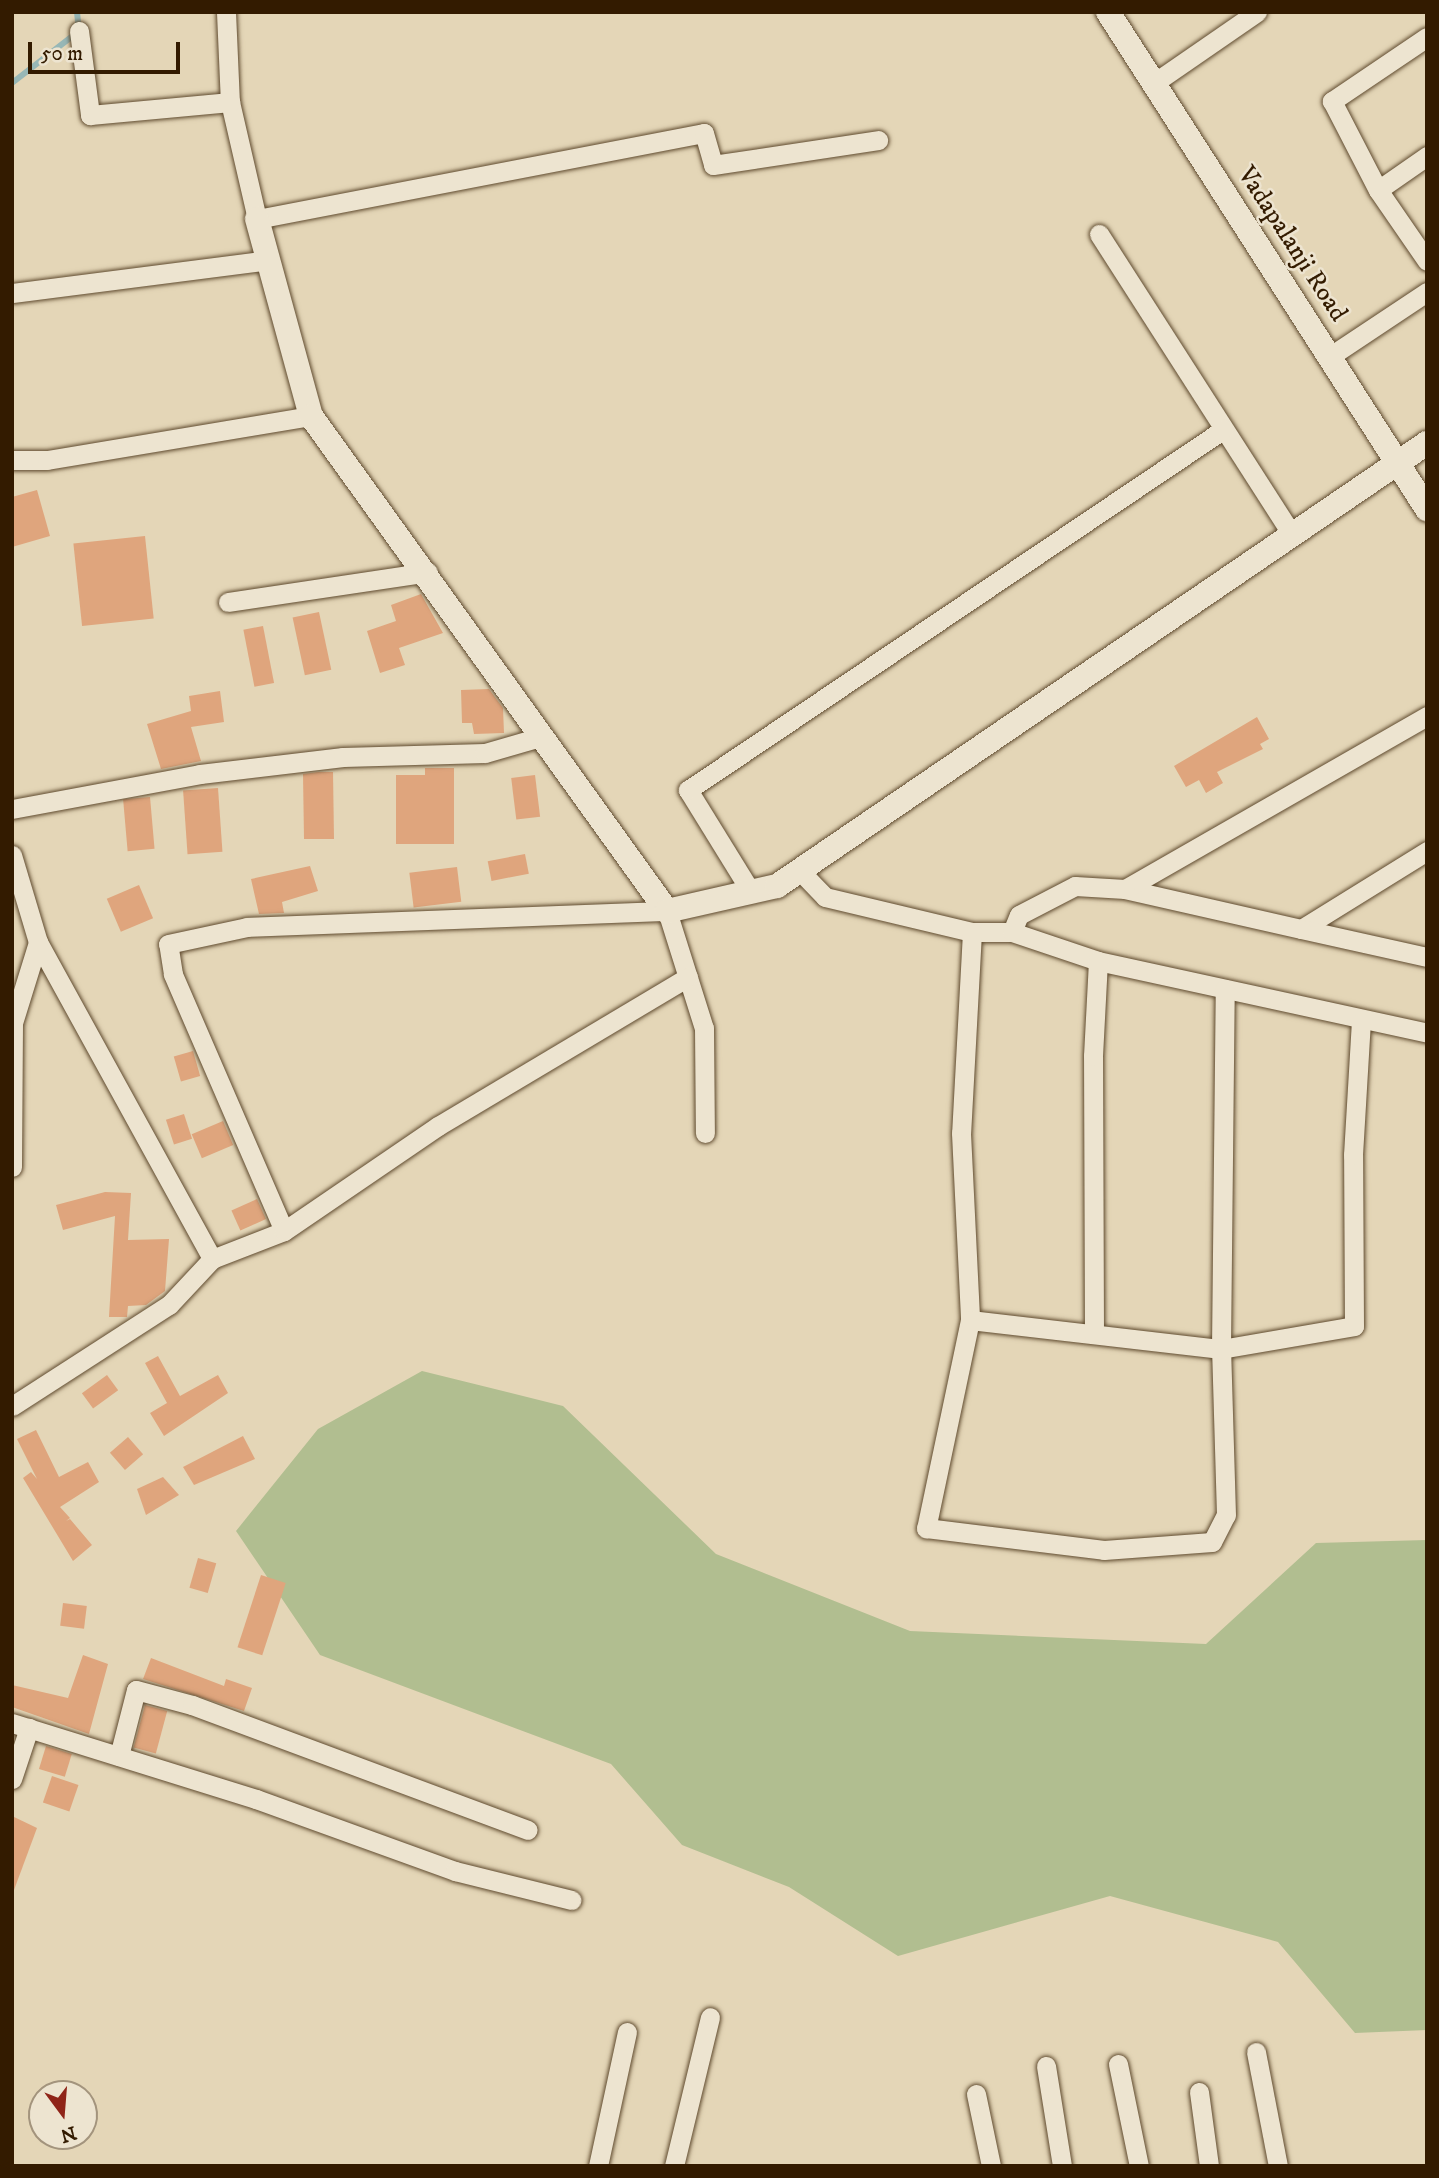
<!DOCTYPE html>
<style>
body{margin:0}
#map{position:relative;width:1439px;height:2178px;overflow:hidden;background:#e4d6b7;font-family:"IM FELL DW Pica",serif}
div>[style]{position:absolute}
.green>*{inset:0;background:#b1be90}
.stream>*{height:6px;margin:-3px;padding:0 3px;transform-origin:3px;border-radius:3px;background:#97b7b6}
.building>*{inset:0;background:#dfa57d;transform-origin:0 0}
.roads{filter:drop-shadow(0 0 2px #5f4a2e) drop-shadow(0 0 2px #5f4a2e)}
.minor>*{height:19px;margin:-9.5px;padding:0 9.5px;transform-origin:9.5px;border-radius:9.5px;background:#ede4d0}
.tertiary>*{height:24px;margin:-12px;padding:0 12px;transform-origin:12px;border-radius:12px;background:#ede4d0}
span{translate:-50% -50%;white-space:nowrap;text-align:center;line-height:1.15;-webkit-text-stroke:5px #ede4d0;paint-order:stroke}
.street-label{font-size:26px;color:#331b00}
.frame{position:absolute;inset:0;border:14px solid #331b00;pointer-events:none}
.north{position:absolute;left:28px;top:2080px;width:70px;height:70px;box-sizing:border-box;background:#ede4d0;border:2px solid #a3947d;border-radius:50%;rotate:164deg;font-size:19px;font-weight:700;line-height:28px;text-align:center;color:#331b00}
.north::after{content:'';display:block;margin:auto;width:24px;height:32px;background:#8f2418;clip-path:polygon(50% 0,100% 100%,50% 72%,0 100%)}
.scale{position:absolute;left:28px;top:42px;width:152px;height:32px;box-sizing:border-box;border:4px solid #331b00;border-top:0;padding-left:9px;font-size:21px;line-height:24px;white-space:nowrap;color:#331b00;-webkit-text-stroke:5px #ede4d0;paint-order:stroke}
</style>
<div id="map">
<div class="green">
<i style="clip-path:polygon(422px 1371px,563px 1406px,716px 1554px,910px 1631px,1206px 1644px,1316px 1543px,1427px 1540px,1427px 2030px,1355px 2033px,1278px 1942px,1110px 1896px,898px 1956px,789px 1887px,682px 1845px,611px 1764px,320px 1655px,236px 1531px,318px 1429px)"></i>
</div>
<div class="stream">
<i style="left:12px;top:83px;width:85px;rotate:-37.8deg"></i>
<i style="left:79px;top:31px;width:19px;rotate:-96deg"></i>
</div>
<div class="building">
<i style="clip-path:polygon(37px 490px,50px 536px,12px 547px,12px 497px)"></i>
<i style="left:145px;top:536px;width:83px;height:72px;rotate:84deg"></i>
<i style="clip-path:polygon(421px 594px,443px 633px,399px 648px,405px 665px,380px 673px,367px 631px,396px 621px,391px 605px)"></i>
<i style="left:319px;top:612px;width:59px;height:27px;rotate:78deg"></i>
<i style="left:263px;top:626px;width:58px;height:20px;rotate:79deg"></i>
<i style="clip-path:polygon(489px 689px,503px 708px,504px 733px,474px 734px,472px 723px,462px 723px,461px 690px)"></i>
<i style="clip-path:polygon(220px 691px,224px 722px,191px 727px,201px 761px,161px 769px,147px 724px,191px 711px,189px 696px)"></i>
<i style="clip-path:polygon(1257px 717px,1269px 739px,1260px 744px,1263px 749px,1217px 772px,1223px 783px,1206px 793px,1199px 780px,1186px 787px,1174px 766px)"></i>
<i style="clip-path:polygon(425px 768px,454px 768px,454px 844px,396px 844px,396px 775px,425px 775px)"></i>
<i style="clip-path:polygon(318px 772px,333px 772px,334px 839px,304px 839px,303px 774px)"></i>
<i style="left:535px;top:775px;width:42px;height:24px;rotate:83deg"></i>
<i style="left:218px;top:788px;width:64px;height:35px;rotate:86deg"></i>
<i style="left:150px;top:797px;width:52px;height:27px;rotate:85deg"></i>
<i style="left:525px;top:854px;width:20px;height:38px;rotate:79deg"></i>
<i style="clip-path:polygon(310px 866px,318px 891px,282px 902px,284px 913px,259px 914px,251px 879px)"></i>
<i style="left:457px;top:867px;width:35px;height:48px;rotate:83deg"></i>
<i style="left:139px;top:885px;width:36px;height:35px;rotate:67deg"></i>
<i style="left:193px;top:1051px;width:26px;height:20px;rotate:74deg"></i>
<i style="left:184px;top:1114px;width:26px;height:19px;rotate:72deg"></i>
<i style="left:223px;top:1121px;width:26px;height:34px;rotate:67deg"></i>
<i style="clip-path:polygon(105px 1192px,131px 1193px,128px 1240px,169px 1239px,165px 1291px,146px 1305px,128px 1306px,127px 1317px,109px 1317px,115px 1216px,63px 1230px,56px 1205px)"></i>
<i style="left:257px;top:1199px;width:22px;height:28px;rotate:66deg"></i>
<i style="clip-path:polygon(158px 1356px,180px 1396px,218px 1375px,228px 1393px,164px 1436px,150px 1413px,167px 1403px,145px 1363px)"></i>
<i style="left:107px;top:1375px;width:19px;height:31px;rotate:54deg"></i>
<i style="clip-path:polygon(36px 1430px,59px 1477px,88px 1462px,99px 1482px,60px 1507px,70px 1518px,66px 1521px,70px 1519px,92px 1545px,73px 1561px,23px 1478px,31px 1472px,37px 1479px,17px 1439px)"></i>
<i style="clip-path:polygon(243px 1436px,255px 1459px,194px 1485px,183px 1467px)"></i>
<i style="left:128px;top:1437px;width:23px;height:24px;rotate:49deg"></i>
<i style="clip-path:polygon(163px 1477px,179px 1495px,146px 1515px,137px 1489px)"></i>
<i style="left:198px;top:1558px;width:19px;height:31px;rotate:16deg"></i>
<i style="left:261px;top:1575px;width:26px;height:76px;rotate:18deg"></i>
<i style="left:63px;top:1603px;width:24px;height:23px;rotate:7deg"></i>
<i style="clip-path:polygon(83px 1655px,108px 1664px,89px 1734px,12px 1707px,12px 1685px,68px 1698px)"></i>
<i style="clip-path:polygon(151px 1658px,224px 1686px,226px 1679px,252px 1688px,244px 1711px,143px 1679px)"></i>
<i style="left:145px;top:1705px;width:23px;height:44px;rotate:15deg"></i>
<i style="left:46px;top:1746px;width:27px;height:24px;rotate:17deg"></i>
<i style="left:52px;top:1776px;width:28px;height:28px;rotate:19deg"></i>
<i style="clip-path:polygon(12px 1816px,37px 1828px,14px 1890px,12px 1890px)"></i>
</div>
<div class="roads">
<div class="minor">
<i style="left:226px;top:12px;width:90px;rotate:87.5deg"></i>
<i style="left:230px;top:102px;width:120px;rotate:77deg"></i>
<i style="left:257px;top:219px;width:455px;rotate:-10.9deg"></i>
<i style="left:704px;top:133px;width:33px;rotate:74deg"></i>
<i style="left:713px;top:165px;width:167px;rotate:-8.6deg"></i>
<i style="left:79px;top:31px;width:85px;rotate:82.5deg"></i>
<i style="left:90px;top:115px;width:141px;rotate:-5.3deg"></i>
<i style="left:1427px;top:37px;width:115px;rotate:146deg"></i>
<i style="left:1332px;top:101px;width:100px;rotate:62.7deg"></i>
<i style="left:1378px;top:190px;width:86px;rotate:55.4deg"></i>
<i style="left:1154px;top:83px;width:125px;rotate:-34.6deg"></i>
<i style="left:1378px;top:190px;width:60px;rotate:-34.8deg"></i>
<i style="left:1099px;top:234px;width:358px;rotate:57.3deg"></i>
<i style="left:12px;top:293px;width:258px;rotate:-7.3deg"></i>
<i style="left:1329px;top:357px;width:118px;rotate:-33.6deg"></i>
<i style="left:12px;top:460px;width:35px"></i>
<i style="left:47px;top:460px;width:268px;rotate:-9.5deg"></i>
<i style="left:228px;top:602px;width:202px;rotate:-8.5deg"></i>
<i style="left:12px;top:809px;width:191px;rotate:-10.5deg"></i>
<i style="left:200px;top:774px;width:144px;rotate:-6.8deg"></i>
<i style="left:343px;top:757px;width:142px;rotate:-1.6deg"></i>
<i style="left:485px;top:753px;width:61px;rotate:-16.1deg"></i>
<i style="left:1427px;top:851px;width:148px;rotate:148.2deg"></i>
<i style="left:1301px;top:929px;width:129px;rotate:12.5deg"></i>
<i style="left:12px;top:855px;width:91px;rotate:73.4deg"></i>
<i style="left:38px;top:942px;width:362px;rotate:61.2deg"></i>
<i style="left:800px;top:871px;width:36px;rotate:46deg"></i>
<i style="left:825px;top:897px;width:151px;rotate:13.4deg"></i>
<i style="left:972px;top:932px;width:40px"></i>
<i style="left:1012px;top:932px;width:91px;rotate:18.6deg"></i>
<i style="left:1098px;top:961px;width:337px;rotate:12.3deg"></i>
<i style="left:751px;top:892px;width:120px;rotate:-121.7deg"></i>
<i style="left:688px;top:790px;width:646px;rotate:-33.96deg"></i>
<i style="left:1301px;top:929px;width:180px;rotate:-167.2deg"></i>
<i style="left:1125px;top:889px;width:348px;rotate:-29.8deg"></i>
<i style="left:972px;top:932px;width:201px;rotate:93.1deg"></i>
<i style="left:961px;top:1133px;width:187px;rotate:87.2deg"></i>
<i style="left:970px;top:1320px;width:213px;rotate:101.9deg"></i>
<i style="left:926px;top:1528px;width:179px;rotate:7deg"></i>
<i style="left:1104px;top:1550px;width:108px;rotate:-4.2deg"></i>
<i style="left:1212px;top:1542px;width:30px;rotate:-63deg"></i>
<i style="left:1226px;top:1515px;width:166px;rotate:-91.7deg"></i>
<i style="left:1221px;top:1349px;width:360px;rotate:-89.4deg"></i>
<i style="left:1012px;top:932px;width:18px;rotate:-68deg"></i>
<i style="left:1019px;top:915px;width:63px;rotate:-27.4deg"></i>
<i style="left:1075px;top:886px;width:50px;rotate:3.4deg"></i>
<i style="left:12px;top:1167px;width:144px;rotate:-89.6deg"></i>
<i style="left:13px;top:1023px;width:85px;rotate:-72.8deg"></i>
<i style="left:284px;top:1231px;width:280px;rotate:-113.4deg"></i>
<i style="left:173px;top:974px;width:30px;rotate:-99deg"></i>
<i style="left:168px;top:944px;width:81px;rotate:-12.1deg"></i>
<i style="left:247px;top:927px;width:420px;rotate:-2.2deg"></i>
<i style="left:667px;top:911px;width:123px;rotate:72.5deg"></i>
<i style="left:704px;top:1028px;width:105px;rotate:89.5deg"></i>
<i style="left:970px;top:1320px;width:253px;rotate:6.6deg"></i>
<i style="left:1221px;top:1349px;width:135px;rotate:-9.8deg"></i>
<i style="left:1354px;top:1326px;width:171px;rotate:-90.3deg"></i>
<i style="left:1353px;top:1155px;width:133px;rotate:-86.6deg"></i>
<i style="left:1094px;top:1334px;width:278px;rotate:-90.2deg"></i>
<i style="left:1093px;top:1056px;width:95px;rotate:-87deg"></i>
<i style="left:12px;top:1406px;width:187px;rotate:-32.8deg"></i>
<i style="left:169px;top:1305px;width:63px;rotate:-46.9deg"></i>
<i style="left:212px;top:1259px;width:77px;rotate:-21.3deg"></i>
<i style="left:284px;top:1231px;width:186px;rotate:-34.3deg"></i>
<i style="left:438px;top:1126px;width:291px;rotate:-30.8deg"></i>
<i style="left:12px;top:1723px;width:256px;rotate:17.3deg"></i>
<i style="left:256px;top:1799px;width:212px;rotate:19.9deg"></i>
<i style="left:455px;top:1871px;width:120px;rotate:14deg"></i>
<i style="left:119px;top:1756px;width:68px;rotate:-75.6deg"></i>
<i style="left:136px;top:1690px;width:58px;rotate:15deg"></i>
<i style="left:192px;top:1705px;width:358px;rotate:20.4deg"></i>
<i style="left:12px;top:1779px;width:54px;rotate:-71.6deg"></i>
<i style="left:1256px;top:2052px;width:116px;rotate:79.1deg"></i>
<i style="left:1118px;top:2064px;width:104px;rotate:78.4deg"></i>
<i style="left:1046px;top:2066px;width:101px;rotate:80.9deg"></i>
<i style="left:1199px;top:2092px;width:75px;rotate:82.3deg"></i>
<i style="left:976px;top:2094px;width:74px;rotate:78.2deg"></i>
<i style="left:598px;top:2166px;width:137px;rotate:-77.8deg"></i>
<i style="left:674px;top:2166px;width:153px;rotate:-76.4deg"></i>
</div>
<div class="tertiary">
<i style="left:1108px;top:12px;width:591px;rotate:57.31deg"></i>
<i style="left:257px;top:219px;width:204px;rotate:74.7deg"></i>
<i style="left:311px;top:416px;width:610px;rotate:54.28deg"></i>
<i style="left:667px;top:911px;width:113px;rotate:-12.8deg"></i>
<i style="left:777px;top:886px;width:787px;rotate:-34.28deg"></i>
</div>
</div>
<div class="street-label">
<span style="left:1292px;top:244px;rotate:57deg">Vadapalanji Road</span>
</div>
<div class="frame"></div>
<div class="north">N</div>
<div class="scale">50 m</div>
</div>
